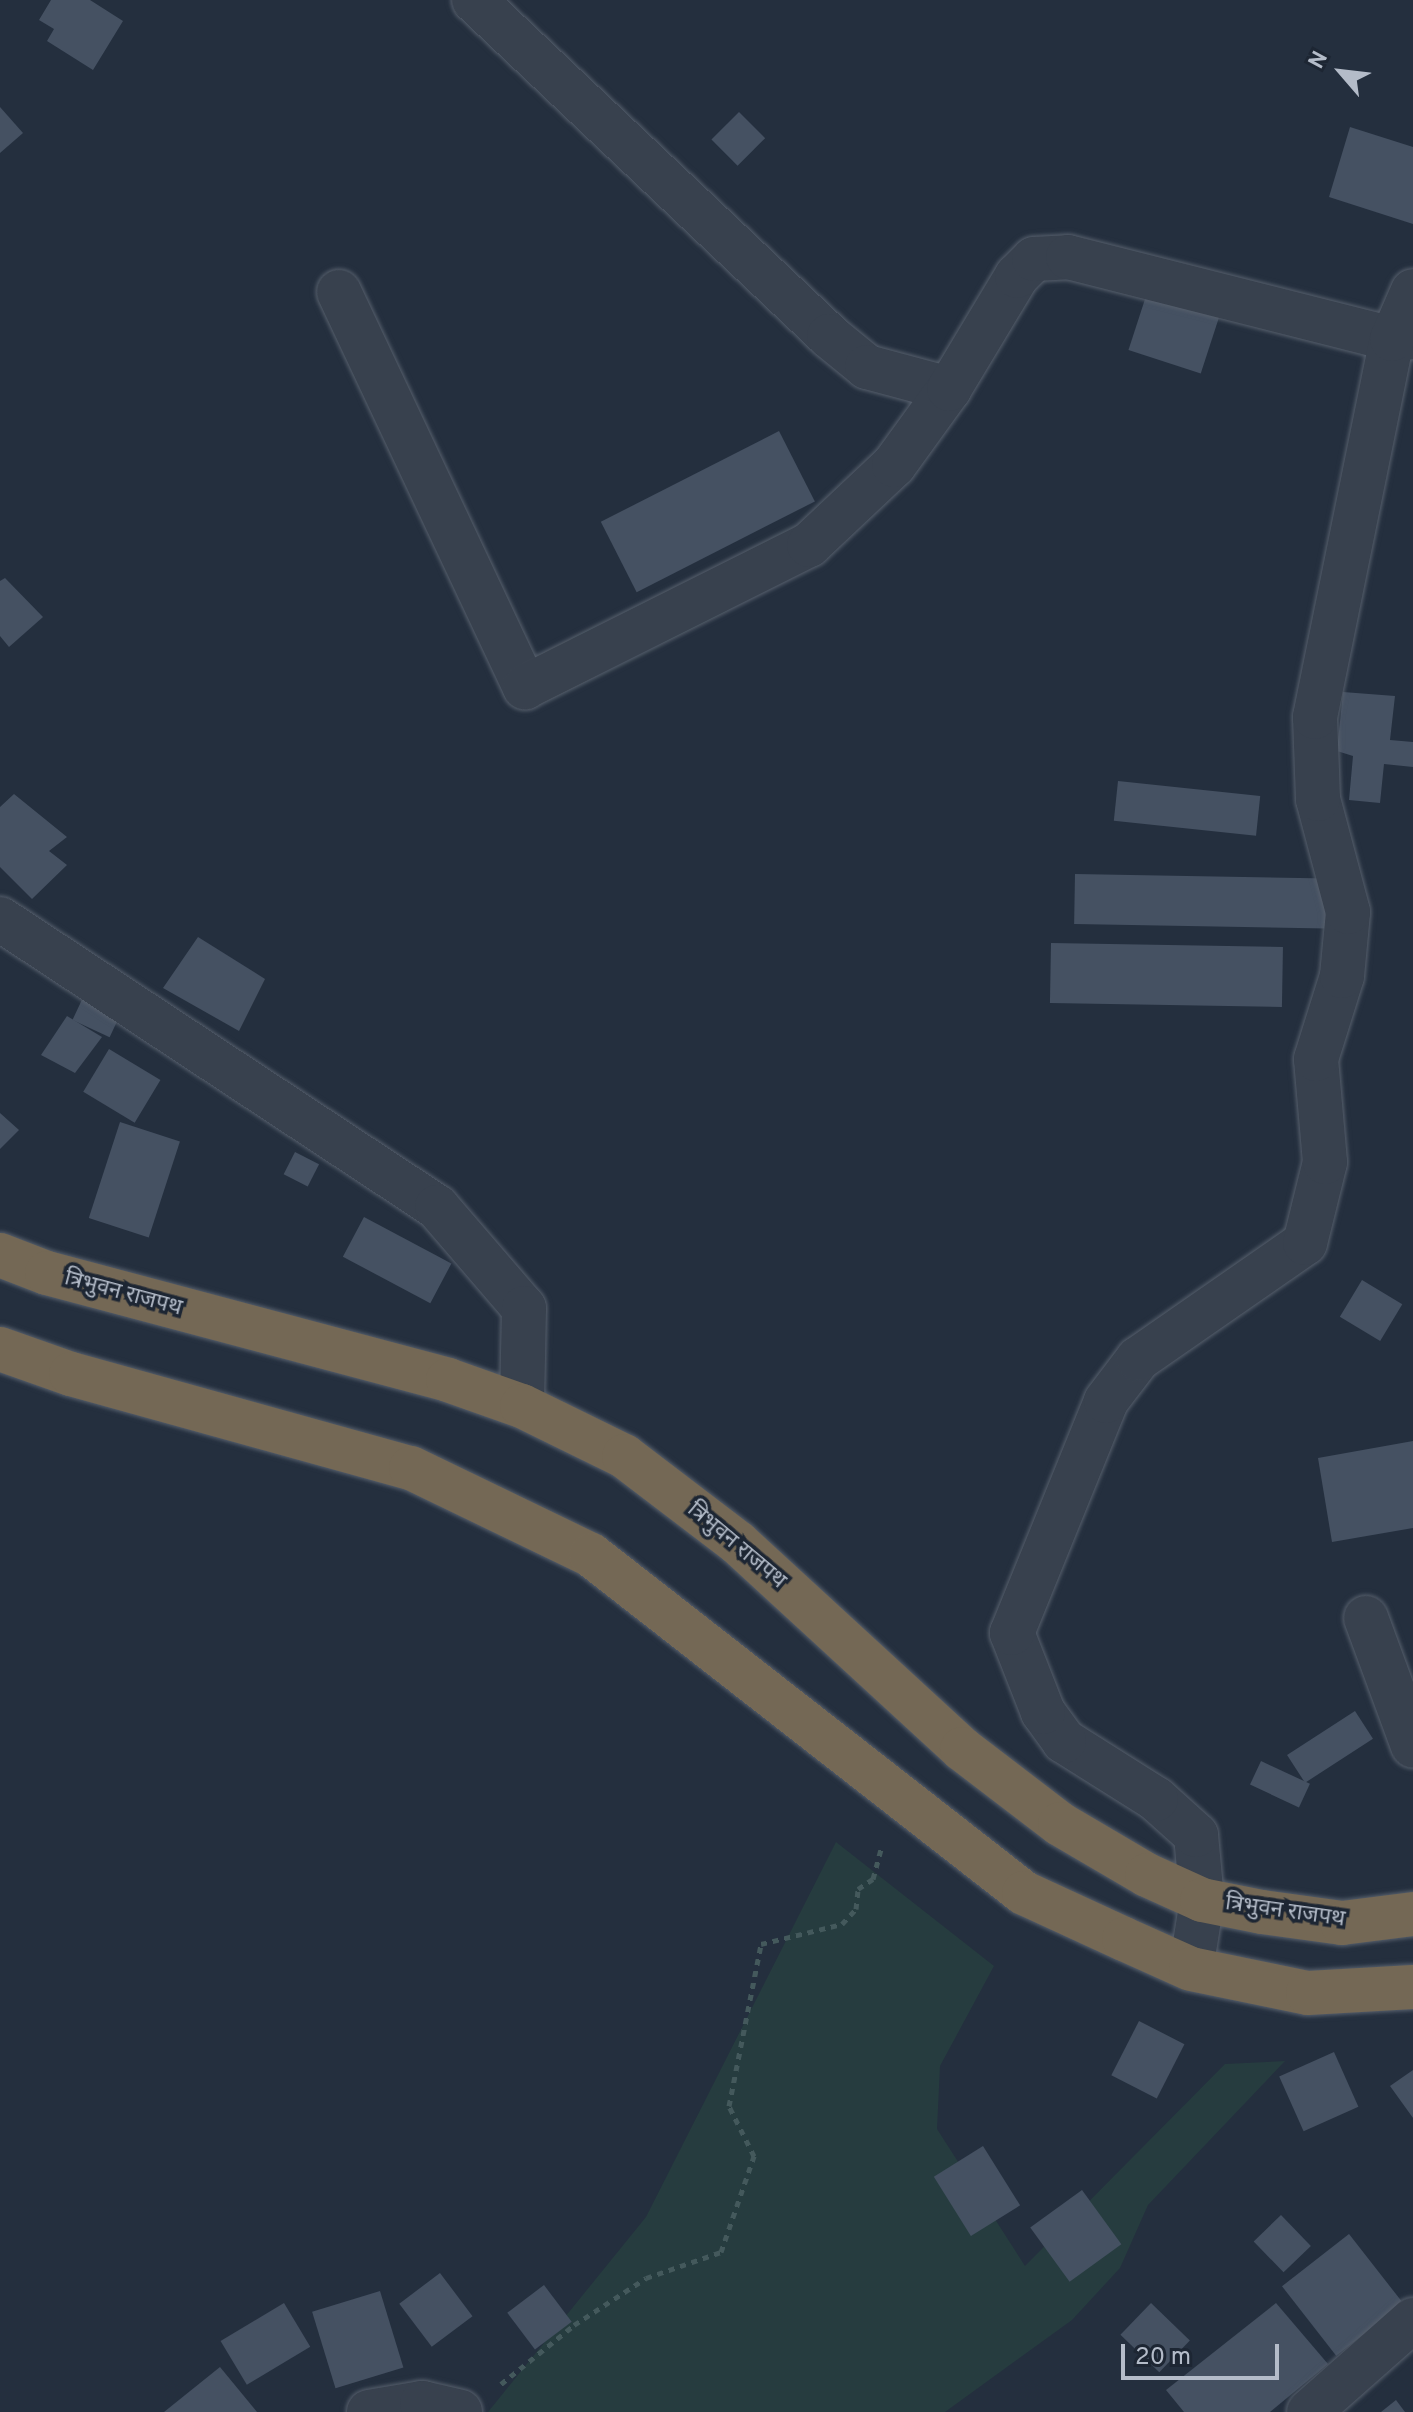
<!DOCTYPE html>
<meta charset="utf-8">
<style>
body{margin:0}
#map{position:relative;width:1413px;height:2412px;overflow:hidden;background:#242f3e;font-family:Overpass,"Noto Sans Devanagari",sans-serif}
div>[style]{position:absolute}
.green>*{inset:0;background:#263c3f}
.building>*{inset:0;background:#455162;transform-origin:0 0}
.path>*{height:5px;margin-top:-2.5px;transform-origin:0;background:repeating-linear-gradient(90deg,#44595c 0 6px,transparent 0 12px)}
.roads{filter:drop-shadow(0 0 2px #565f6c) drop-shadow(0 0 2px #565f6c)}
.street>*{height:44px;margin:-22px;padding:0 22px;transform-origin:22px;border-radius:22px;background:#38414e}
.highway>*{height:44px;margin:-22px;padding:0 22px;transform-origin:22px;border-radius:22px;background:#746855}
span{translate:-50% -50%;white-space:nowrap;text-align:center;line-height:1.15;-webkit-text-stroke:7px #1d2633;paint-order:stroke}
.street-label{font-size:22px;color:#b4bcc9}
.north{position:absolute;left:1301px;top:32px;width:80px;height:80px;-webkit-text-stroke:6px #1d2633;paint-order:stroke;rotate:298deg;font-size:22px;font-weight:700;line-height:32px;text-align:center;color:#b4bcc9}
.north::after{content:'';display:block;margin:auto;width:28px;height:36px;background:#b4bcc9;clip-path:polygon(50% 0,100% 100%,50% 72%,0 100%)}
.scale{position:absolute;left:1121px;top:2344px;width:158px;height:36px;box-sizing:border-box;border:4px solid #b4bcc9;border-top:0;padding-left:10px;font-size:24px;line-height:28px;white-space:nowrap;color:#b4bcc9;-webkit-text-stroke:6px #1d2633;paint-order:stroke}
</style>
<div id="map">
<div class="green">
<i style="clip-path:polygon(836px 1842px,994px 1966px,940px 2066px,937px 2129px,1025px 2266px,1225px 2064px,1285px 2061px,1148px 2205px,1120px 2268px,1072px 2320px,945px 2412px,488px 2412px,646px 2217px)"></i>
</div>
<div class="building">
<i style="clip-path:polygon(51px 0,90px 0,123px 21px,93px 70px,47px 41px,54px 29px,39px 20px)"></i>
<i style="clip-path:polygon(0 107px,23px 133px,0 153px)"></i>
<i style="left:739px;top:112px;width:37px;height:39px;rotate:45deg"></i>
<i style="clip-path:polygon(1350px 127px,1413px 147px,1413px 224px,1329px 197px)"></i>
<i style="left:1147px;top:293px;width:76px;height:60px;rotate:18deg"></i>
<i style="left:779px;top:431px;width:79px;height:200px;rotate:63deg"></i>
<i style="clip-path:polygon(5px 578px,43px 617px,9px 647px,0 636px,0 581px)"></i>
<i style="clip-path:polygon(1343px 692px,1395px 696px,1390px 740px,1413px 742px,1413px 767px,1384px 764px,1380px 803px,1349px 800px,1353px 756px,1337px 751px)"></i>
<i style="left:1118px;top:781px;width:143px;height:40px;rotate:6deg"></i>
<i style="clip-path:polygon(14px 794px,67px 837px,49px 851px,67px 865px,32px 899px,0 867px,0 807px)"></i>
<i style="left:1075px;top:874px;width:253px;height:50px;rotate:1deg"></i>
<i style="clip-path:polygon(198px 937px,265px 979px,239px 1031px,163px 988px)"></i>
<i style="left:1051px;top:943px;width:232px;height:60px;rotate:1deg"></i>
<i style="left:86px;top:991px;width:41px;height:32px;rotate:25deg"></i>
<i style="clip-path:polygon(67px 1016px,102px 1037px,75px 1073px,41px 1055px)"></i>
<i style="left:109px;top:1049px;width:60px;height:50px;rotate:31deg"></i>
<i style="clip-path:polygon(0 1113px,19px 1130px,0 1149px)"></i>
<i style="left:120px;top:1122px;width:63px;height:101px;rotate:18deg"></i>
<i style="left:295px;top:1152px;width:27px;height:25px;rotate:27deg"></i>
<i style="left:364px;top:1217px;width:99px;height:45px;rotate:28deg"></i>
<i style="left:1362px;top:1280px;width:47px;height:43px;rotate:31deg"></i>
<i style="clip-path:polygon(1413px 1441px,1413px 1528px,1332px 1542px,1318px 1458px)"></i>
<i style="left:1355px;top:1711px;width:33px;height:81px;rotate:57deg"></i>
<i style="left:1261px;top:1761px;width:54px;height:26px;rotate:25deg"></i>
<i style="left:1139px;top:2021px;width:51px;height:61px;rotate:27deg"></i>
<i style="left:1334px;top:2052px;width:60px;height:60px;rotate:66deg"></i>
<i style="clip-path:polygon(1413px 2070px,1413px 2118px,1390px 2086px)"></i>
<i style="left:983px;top:2146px;width:70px;height:58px;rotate:58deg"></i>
<i style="left:1082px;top:2190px;width:67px;height:64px;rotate:54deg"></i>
<i style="left:1281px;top:2215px;width:43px;height:38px;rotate:46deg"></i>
<i style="left:1349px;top:2234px;width:88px;height:85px;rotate:52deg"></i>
<i style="left:440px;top:2273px;width:54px;height:51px;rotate:53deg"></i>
<i style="left:544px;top:2285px;width:46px;height:46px;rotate:53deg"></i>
<i style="left:380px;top:2291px;width:80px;height:71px;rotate:73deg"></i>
<i style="left:284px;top:2303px;width:51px;height:74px;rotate:59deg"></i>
<i style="left:1151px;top:2303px;width:54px;height:44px;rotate:44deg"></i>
<i style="clip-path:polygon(1276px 2303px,1328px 2364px,1270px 2412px,1184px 2412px,1166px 2390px)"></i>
<i style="clip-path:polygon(220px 2367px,257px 2412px,164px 2412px)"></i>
<i style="clip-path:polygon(1396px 2400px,1405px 2412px,1381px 2412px)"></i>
</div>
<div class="path">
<i style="left:501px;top:2384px;width:94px;rotate:-38.9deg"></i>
<i style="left:574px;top:2325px;width:86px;rotate:-33.1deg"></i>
<i style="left:646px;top:2278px;width:79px;rotate:-19.1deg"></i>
<i style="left:721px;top:2252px;width:102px;rotate:-71deg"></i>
<i style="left:754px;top:2156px;width:56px;rotate:-116.6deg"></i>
<i style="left:729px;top:2106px;width:165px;rotate:-78.8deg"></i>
<i style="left:761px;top:1944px;width:83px;rotate:-13.9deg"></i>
<i style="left:842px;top:1924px;width:21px;rotate:-47deg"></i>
<i style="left:856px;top:1909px;width:20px;rotate:-84deg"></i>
<i style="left:858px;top:1889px;width:18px;rotate:-34deg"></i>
<i style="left:873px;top:1879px;width:35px;rotate:-75deg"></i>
</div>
<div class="roads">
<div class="street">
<i style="left:474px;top:0;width:489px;rotate:43.4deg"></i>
<i style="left:829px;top:336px;width:49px;rotate:39.2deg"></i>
<i style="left:867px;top:367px;width:85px;rotate:15deg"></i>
<i style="left:339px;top:292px;width:437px;rotate:64.8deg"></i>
<i style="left:525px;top:687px;width:318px;rotate:-26.6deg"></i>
<i style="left:809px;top:545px;width:117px;rotate:-43.3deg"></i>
<i style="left:894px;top:465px;width:94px;rotate:-54.1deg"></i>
<i style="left:949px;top:389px;width:132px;rotate:-59deg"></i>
<i style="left:1017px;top:276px;width:24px;rotate:-45deg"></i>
<i style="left:1034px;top:259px;width:34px;rotate:-3deg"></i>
<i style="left:1068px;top:257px;width:334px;rotate:14.2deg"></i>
<i style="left:1392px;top:339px;width:21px;rotate:-5deg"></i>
<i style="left:0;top:919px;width:523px;rotate:33.39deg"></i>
<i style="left:437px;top:1207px;width:133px;rotate:49.3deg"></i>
<i style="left:524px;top:1308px;width:98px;rotate:91.2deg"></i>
<i style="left:1366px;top:1618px;width:136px;rotate:69.8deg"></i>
<i style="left:1191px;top:1969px;width:70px;rotate:-80.9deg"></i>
<i style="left:1202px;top:1900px;width:65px;rotate:-95.3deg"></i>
<i style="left:1196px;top:1835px;width:54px;rotate:-138deg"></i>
<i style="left:1156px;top:1799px;width:109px;rotate:-147.8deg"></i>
<i style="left:1064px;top:1741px;width:36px;rotate:-126deg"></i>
<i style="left:1043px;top:1712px;width:85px;rotate:-111.4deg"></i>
<i style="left:1012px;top:1633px;width:250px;rotate:-67.9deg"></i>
<i style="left:1106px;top:1401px;width:53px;rotate:-52.7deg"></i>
<i style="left:1138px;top:1359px;width:203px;rotate:-34.8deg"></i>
<i style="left:1305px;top:1243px;width:83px;rotate:-76.1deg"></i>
<i style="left:1325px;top:1162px;width:103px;rotate:-95deg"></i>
<i style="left:1316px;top:1059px;width:87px;rotate:-72.6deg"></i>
<i style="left:1342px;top:976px;width:64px;rotate:-84.6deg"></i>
<i style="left:1348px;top:912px;width:117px;rotate:-104.9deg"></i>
<i style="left:1318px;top:799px;width:82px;rotate:-92.1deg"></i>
<i style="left:1315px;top:717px;width:386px;rotate:-78.5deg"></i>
<i style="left:1392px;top:339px;width:52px;rotate:-66.4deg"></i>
<i style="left:369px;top:2412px;width:54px;rotate:-9.6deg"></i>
<i style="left:422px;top:2403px;width:39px;rotate:13deg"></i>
<i style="left:1309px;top:2412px;width:139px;rotate:-41.5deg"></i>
</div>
<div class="highway">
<i style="left:0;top:1255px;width:50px;rotate:21deg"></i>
<i style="left:47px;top:1273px;width:415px;rotate:14.9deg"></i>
<i style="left:448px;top:1380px;width:78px;rotate:19.4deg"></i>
<i style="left:522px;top:1406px;width:114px;rotate:26.1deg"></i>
<i style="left:624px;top:1456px;width:143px;rotate:37.3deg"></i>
<i style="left:738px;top:1543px;width:304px;rotate:42.6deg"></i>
<i style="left:962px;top:1749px;width:123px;rotate:37.4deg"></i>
<i style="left:1060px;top:1824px;width:101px;rotate:30.4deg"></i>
<i style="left:1147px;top:1875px;width:60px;rotate:24.4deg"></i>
<i style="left:1202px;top:1900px;width:61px;rotate:11.3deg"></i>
<i style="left:1262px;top:1912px;width:81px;rotate:7.8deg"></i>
<i style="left:1342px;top:1923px;width:72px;rotate:-7.2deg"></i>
<i style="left:0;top:1349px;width:75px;rotate:19.4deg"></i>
<i style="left:71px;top:1374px;width:353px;rotate:15.5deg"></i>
<i style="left:411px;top:1468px;width:200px;rotate:25.8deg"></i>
<i style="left:591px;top:1555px;width:549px;rotate:37.98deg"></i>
<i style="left:1024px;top:1893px;width:110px;rotate:24.7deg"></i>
<i style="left:1124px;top:1939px;width:73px;rotate:24.1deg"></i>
<i style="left:1191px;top:1969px;width:119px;rotate:11.6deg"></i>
<i style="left:1308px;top:1993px;width:105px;rotate:-3.3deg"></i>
</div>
</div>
<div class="street-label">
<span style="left:123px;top:1294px;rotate:15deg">त्रिभुवन राजपथ</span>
<span style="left:736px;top:1546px;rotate:40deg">त्रिभुवन राजपथ</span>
<span style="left:1285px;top:1912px;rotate:8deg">त्रिभुवन राजपथ</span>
</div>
<div class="north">N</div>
<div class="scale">20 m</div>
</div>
